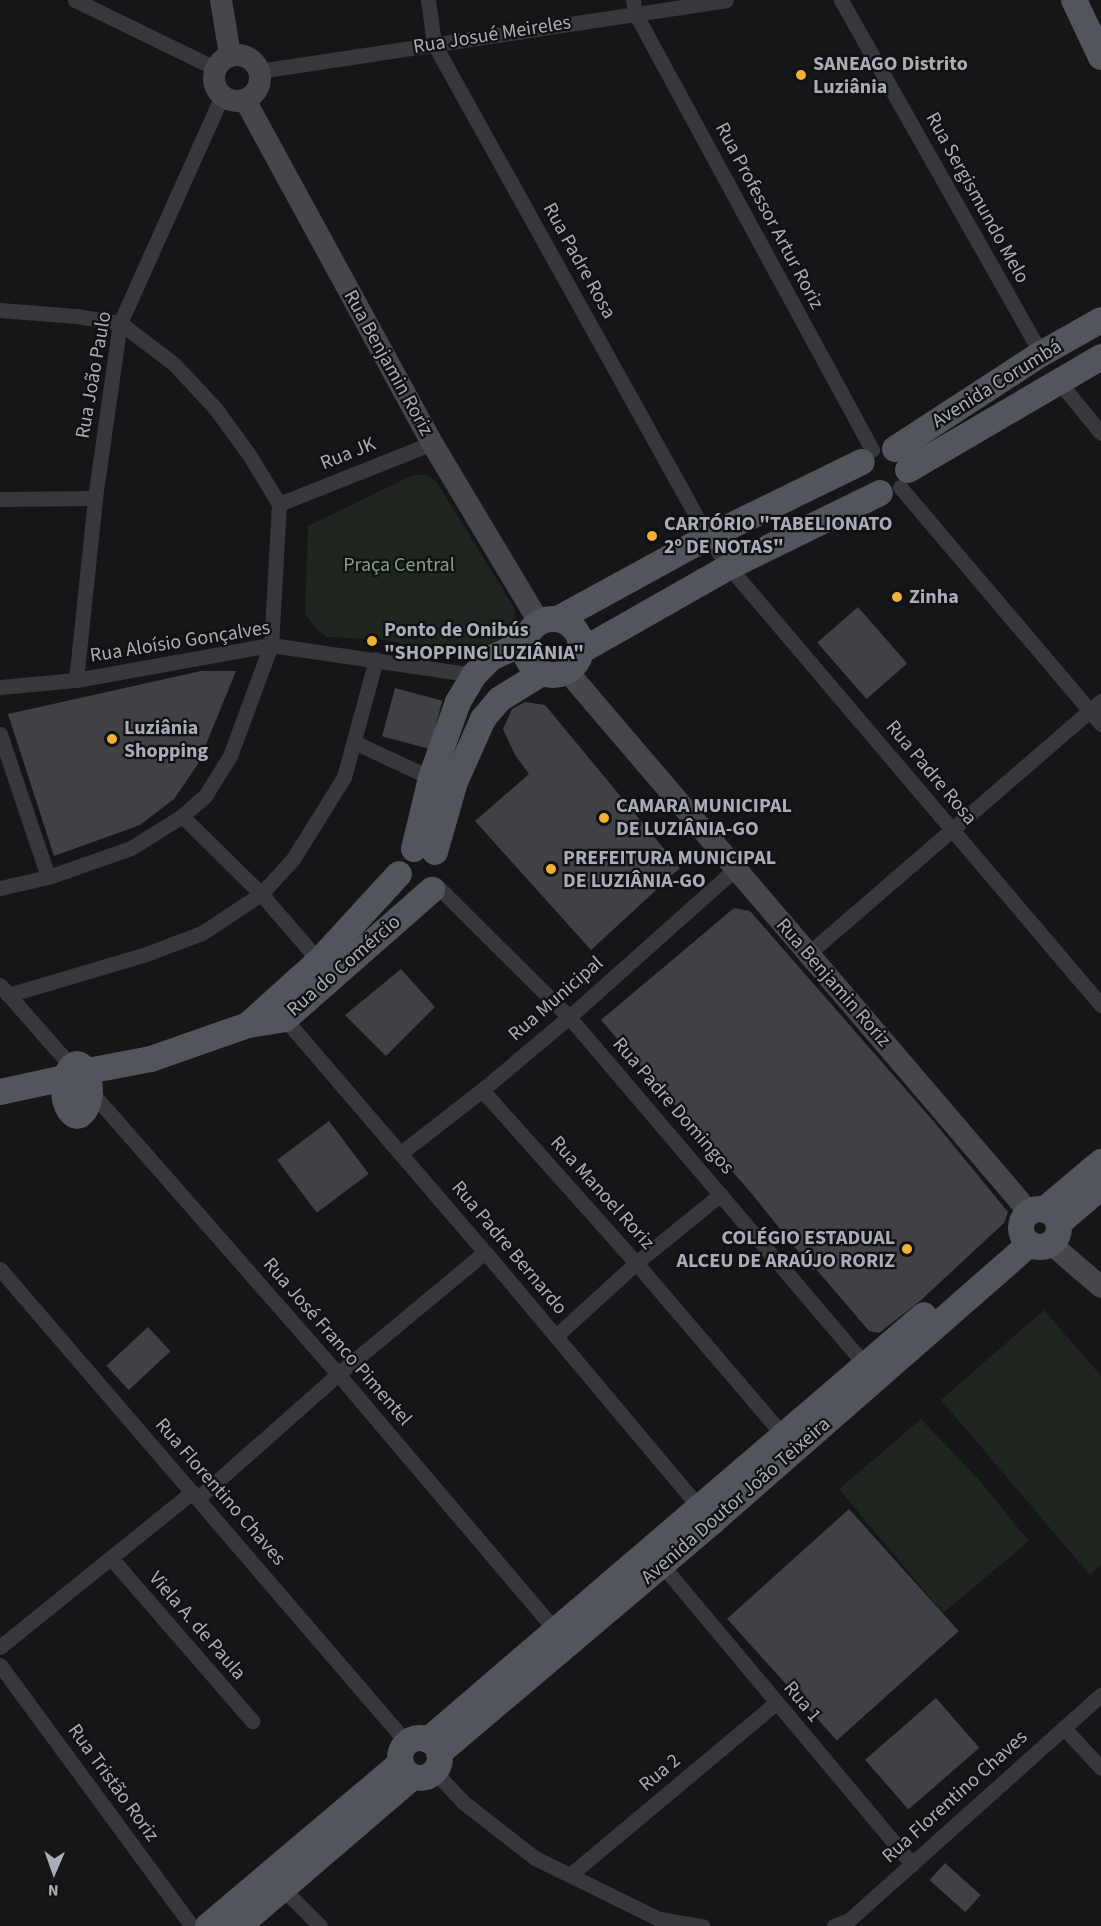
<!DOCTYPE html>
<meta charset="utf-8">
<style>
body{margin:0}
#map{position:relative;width:1101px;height:1926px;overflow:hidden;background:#161618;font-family:"Source Sans 3",sans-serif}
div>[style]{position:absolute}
.green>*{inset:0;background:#1e261f}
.building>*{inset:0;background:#404145;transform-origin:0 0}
.street>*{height:15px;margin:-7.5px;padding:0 7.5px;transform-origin:7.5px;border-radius:7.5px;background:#37383d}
.secondary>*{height:22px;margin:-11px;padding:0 11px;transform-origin:11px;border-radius:11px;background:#45474d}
.secondary>.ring{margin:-11px;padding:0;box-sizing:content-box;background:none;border:22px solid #45474d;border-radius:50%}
.primary>*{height:26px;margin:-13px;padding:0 13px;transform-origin:13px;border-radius:13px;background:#53555c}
.primary>.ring{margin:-13px;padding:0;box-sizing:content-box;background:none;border:26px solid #53555c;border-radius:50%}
.dots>*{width:16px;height:16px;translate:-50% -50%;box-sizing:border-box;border:3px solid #111113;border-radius:50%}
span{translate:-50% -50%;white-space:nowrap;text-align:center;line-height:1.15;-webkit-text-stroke:4.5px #111113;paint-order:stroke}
.street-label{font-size:20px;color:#a8adb8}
.poi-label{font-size:20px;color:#a8adb8;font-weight:700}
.left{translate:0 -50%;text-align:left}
.right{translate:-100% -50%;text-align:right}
.park-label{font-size:20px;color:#7fa381}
.north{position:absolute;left:24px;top:1842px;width:60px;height:60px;-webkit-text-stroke:4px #111113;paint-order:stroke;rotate:182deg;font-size:16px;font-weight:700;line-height:24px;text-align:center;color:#a8adb8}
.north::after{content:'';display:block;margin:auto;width:21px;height:27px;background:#a8adb8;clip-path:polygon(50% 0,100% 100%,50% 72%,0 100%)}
</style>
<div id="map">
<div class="green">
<i style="clip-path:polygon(413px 475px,425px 475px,436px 481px,515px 609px,512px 632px,471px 654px,456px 657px,387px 640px,327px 637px,316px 629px,305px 614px,308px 526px)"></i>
<i style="clip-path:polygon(1044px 1310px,1101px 1376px,1101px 1565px,1090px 1575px,941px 1400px)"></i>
<i style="clip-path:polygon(921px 1419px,978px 1479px,1029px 1541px,943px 1613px,839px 1489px)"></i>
</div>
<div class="building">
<i style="left:858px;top:607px;width:75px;height:54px;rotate:49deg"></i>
<i style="clip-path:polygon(201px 671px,236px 671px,198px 764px,174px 799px,140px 825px,54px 856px,8px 714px)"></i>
<i style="left:395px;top:688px;width:49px;height:50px;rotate:15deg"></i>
<i style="clip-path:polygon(525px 702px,545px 705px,680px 868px,591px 950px,475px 821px,529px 774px,515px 755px,503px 729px,512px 709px)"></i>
<i style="clip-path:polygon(734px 908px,750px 911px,935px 1123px,1008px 1212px,1004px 1223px,920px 1301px,879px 1333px,869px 1331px,816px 1269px,813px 1270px,752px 1194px,601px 1020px)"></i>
<i style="clip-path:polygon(401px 969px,435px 1007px,386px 1056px,345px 1015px)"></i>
<i style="left:329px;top:1121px;width:66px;height:65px;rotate:53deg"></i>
<i style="left:148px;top:1327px;width:33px;height:57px;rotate:47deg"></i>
<i style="left:849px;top:1509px;width:164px;height:164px;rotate:48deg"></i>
<i style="left:936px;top:1698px;width:66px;height:94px;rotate:49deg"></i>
<i style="left:945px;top:1863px;width:48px;height:23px;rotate:42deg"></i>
</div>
<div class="street">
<i style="left:75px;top:0;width:156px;rotate:25.9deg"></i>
<i style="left:428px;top:0;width:44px;rotate:82.2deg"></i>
<i style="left:434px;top:44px;width:564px;rotate:60.94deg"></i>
<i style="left:708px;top:537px;width:37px;rotate:55deg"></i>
<i style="left:729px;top:567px;width:575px;rotate:49.66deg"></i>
<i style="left:633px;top:0;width:13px;rotate:81deg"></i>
<i style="left:635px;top:13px;width:497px;rotate:61.5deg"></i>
<i style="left:841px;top:0;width:407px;rotate:60.5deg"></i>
<i style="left:259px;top:71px;width:472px;rotate:-8.6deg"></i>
<i style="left:0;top:310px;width:76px;rotate:4.5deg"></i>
<i style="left:76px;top:316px;width:45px;rotate:9deg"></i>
<i style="left:120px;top:323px;width:68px;rotate:37.2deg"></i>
<i style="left:174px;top:364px;width:60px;rotate:47deg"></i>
<i style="left:215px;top:408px;width:59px;rotate:53.9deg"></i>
<i style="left:250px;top:456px;width:56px;rotate:58.9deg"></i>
<i style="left:279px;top:504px;width:141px;rotate:93.2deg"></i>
<i style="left:271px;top:645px;width:118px;rotate:110.3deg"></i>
<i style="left:230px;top:756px;width:47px;rotate:122deg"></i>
<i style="left:205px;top:796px;width:30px;rotate:139deg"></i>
<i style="left:182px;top:816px;width:60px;rotate:147.9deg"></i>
<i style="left:131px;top:848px;width:88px;rotate:160.7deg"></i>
<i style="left:48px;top:877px;width:49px;rotate:167.1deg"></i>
<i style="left:1059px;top:382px;width:66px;rotate:50.5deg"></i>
<i style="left:900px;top:487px;width:311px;rotate:49.7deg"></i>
<i style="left:0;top:499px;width:95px;rotate:-0.6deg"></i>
<i style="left:279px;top:504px;width:165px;rotate:-21.7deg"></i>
<i style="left:76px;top:680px;width:183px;rotate:-84deg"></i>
<i style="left:95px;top:498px;width:177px;rotate:-81.9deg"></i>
<i style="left:120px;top:323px;width:249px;rotate:-65.8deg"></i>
<i style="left:0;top:687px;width:76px;rotate:-5.3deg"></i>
<i style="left:76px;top:680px;width:198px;rotate:-10.2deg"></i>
<i style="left:271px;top:645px;width:205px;rotate:8.4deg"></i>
<i style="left:0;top:734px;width:151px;rotate:71.4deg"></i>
<i style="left:354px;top:742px;width:85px;rotate:25.1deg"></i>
<i style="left:182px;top:816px;width:111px;rotate:44.6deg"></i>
<i style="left:261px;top:894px;width:89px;rotate:49.1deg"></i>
<i style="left:437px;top:886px;width:186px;rotate:44.8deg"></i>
<i style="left:569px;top:1017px;width:465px;rotate:49.6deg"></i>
<i style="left:809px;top:953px;width:386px;rotate:-40.8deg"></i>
<i style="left:0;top:985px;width:106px;rotate:48.8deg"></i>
<i style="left:8px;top:995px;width:144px;rotate:-16.5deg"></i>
<i style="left:146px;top:954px;width:60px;rotate:-20.6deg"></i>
<i style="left:202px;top:933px;width:71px;rotate:-33.5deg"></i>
<i style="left:261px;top:894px;width:47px;rotate:-47.6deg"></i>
<i style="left:293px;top:859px;width:97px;rotate:-58.1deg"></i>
<i style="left:344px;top:777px;width:122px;rotate:-74.8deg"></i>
<i style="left:285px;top:1019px;width:307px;rotate:49.4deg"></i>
<i style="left:485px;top:1252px;width:341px;rotate:50deg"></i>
<i style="left:85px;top:1085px;width:384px;rotate:48.8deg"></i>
<i style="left:338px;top:1374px;width:336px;rotate:49.7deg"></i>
<i style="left:482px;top:1090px;width:232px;rotate:48.3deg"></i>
<i style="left:636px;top:1263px;width:226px;rotate:49.5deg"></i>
<i style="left:401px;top:1153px;width:103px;rotate:-37.9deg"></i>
<i style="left:482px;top:1090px;width:114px;rotate:-40deg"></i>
<i style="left:569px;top:1017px;width:221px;rotate:-41.7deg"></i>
<i style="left:0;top:1269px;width:625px;rotate:49.35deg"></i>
<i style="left:556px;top:1336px;width:108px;rotate:-42.4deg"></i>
<i style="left:636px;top:1263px;width:109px;rotate:-39.1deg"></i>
<i style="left:198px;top:1498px;width:187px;rotate:-41.5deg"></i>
<i style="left:338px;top:1374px;width:191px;rotate:-39.7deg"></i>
<i style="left:111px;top:1558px;width:216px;rotate:49.1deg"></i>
<i style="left:662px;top:1565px;width:390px;rotate:50.1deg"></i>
<i style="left:0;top:1647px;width:247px;rotate:-38.9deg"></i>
<i style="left:0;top:1665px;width:324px;rotate:53.7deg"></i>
<i style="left:1064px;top:1728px;width:54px;rotate:47.2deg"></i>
<i style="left:435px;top:1772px;width:41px;rotate:47deg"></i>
<i style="left:463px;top:1802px;width:91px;rotate:37.9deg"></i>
<i style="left:535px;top:1858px;width:138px;rotate:26.2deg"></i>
<i style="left:659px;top:1919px;width:44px;rotate:9.2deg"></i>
<i style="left:570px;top:1875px;width:268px;rotate:-39.9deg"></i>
<i style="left:283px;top:1889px;width:52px;rotate:45deg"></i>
<i style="left:834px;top:1926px;width:16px;rotate:-22deg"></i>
<i style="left:849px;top:1920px;width:338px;rotate:-41.8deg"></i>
</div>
<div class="secondary">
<i style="left:221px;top:0;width:56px;rotate:80.7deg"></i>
<i class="ring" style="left:214px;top:55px;width:24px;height:24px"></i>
<i style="left:245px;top:100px;width:391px;rotate:61.4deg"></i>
<i style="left:432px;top:443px;width:209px;rotate:59.1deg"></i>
<i style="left:567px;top:671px;width:711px;rotate:49.5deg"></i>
<i style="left:1050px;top:1243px;width:67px;rotate:40.8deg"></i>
</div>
<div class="primary">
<i style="left:1074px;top:0;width:63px;rotate:64.7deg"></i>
<i style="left:895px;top:449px;width:174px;rotate:-33.1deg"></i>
<i style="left:1041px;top:354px;width:69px;rotate:-29.5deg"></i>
<i style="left:908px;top:470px;width:224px;rotate:-30.3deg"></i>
<i class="ring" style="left:525px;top:619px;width:30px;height:30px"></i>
<i style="left:558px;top:619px;width:171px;rotate:-28.7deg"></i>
<i style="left:708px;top:537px;width:171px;rotate:-26deg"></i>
<i style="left:581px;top:651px;width:170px;rotate:-29.6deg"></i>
<i style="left:729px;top:567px;width:168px;rotate:-26.1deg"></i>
<i style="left:414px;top:849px;width:73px;rotate:-76.5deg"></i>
<i style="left:431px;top:778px;width:81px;rotate:-70.4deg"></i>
<i style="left:458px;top:702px;width:31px;rotate:-59deg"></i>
<i style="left:474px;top:675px;width:24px;rotate:-45deg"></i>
<i style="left:491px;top:658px;width:38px;rotate:-25deg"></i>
<i style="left:435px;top:852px;width:73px;rotate:-74.1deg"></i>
<i style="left:455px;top:782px;width:69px;rotate:-66deg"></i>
<i style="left:483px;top:719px;width:26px;rotate:-50deg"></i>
<i style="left:500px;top:699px;width:49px;rotate:-31.8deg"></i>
<i style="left:248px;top:1025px;width:96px;rotate:-42deg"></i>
<i style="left:319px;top:961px;width:118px;rotate:-47.4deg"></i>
<i class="ring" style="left:64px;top:1064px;width:-2px;height:-2px"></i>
<i style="left:88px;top:1071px;width:64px;rotate:-10.8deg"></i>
<i style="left:151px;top:1059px;width:103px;rotate:-19.3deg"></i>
<i style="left:248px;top:1025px;width:37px;rotate:-9deg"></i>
<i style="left:285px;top:1019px;width:196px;rotate:-41.3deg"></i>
<i style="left:0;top:1092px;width:66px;rotate:-12.3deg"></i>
<i class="ring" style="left:1021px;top:1209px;width:12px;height:12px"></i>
<i style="left:1044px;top:1210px;width:75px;rotate:-40.1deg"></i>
<i style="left:1058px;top:1224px;width:57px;rotate:-40.7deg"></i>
<i class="ring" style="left:400px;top:1738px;width:14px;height:14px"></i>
<i style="left:428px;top:1740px;width:653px;rotate:-40.59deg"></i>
<i style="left:439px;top:1753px;width:358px;rotate:-40.2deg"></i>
<i style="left:712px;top:1522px;width:422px;rotate:-41.2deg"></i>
<i style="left:208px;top:1926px;width:253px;rotate:-40.2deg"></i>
<i style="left:239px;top:1926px;width:229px;rotate:-40.6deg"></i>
</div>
<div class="dots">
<i style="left:801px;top:75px;background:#f2b134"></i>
<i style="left:652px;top:536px;background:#f2b134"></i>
<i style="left:897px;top:597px;background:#f2b134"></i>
<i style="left:372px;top:641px;background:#f2b134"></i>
<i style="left:112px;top:739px;background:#f2b134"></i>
<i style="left:604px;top:818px;background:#f2b134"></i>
<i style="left:551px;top:869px;background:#f2b134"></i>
<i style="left:907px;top:1249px;background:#f2b134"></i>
</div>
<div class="street-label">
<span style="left:492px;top:35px;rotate:-9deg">Rua Josué Meireles</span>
<span style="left:977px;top:198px;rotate:61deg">Rua Sergismundo Melo</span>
<span style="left:769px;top:216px;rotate:62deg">Rua Professor Artur Roriz</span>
<span style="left:579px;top:261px;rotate:61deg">Rua Padre Rosa</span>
<span style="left:388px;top:363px;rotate:61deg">Rua Benjamin Roriz</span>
<span style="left:94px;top:375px;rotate:-80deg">Rua João Paulo</span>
<span style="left:997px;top:384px;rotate:-32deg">Avenida Corumbá</span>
<span style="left:348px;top:454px;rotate:-22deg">Rua JK</span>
<span style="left:180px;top:642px;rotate:-9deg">Rua Aloísio Gonçalves</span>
<span style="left:931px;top:773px;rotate:50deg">Rua Padre Rosa</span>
<span style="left:344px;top:966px;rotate:-41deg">Rua do Comércio</span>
<span style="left:833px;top:983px;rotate:49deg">Rua Benjamin Roriz</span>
<span style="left:556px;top:999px;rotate:-41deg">Rua Municipal</span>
<span style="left:673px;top:1106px;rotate:49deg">Rua Padre Domingos</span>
<span style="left:602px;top:1193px;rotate:48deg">Rua Manoel Roriz</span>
<span style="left:509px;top:1248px;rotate:50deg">Rua Padre Bernardo</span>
<span style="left:337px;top:1342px;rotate:49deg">Rua José Franco Pimentel</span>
<span style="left:220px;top:1492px;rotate:49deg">Rua Florentino Chaves</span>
<span style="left:736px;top:1501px;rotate:-41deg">Avenida Doutor João Teixeira</span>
<span style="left:197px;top:1626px;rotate:49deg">Viela A. de Paula</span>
<span style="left:802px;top:1702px;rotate:50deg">Rua 1</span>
<span style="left:660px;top:1773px;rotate:-40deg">Rua 2</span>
<span style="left:113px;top:1783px;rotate:54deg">Rua Tristão Roriz</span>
<span style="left:955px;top:1797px;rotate:-42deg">Rua Florentino Chaves</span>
</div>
<div class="poi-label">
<span class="left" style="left:813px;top:76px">SANEAGO Distrito<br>Luziânia</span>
<span class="left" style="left:664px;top:536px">CARTÓRIO "TABELIONATO<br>2º DE NOTAS"</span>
<span class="left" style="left:909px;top:597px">Zinha</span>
<span class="left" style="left:384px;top:642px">Ponto de Onibús<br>"SHOPPING LUZIÂNIA"</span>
<span class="left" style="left:124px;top:740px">Luziânia<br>Shopping</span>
<span class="left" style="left:616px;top:818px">CAMARA MUNICIPAL<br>DE LUZIÂNIA-GO</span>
<span class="left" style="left:563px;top:870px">PREFEITURA MUNICIPAL<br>DE LUZIÂNIA-GO</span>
<span class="right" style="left:895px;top:1250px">COLÉGIO ESTADUAL<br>ALCEU DE ARAÚJO RORIZ</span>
</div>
<div class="park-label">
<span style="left:399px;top:565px">Praça Central</span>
</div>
<div class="north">N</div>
</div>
